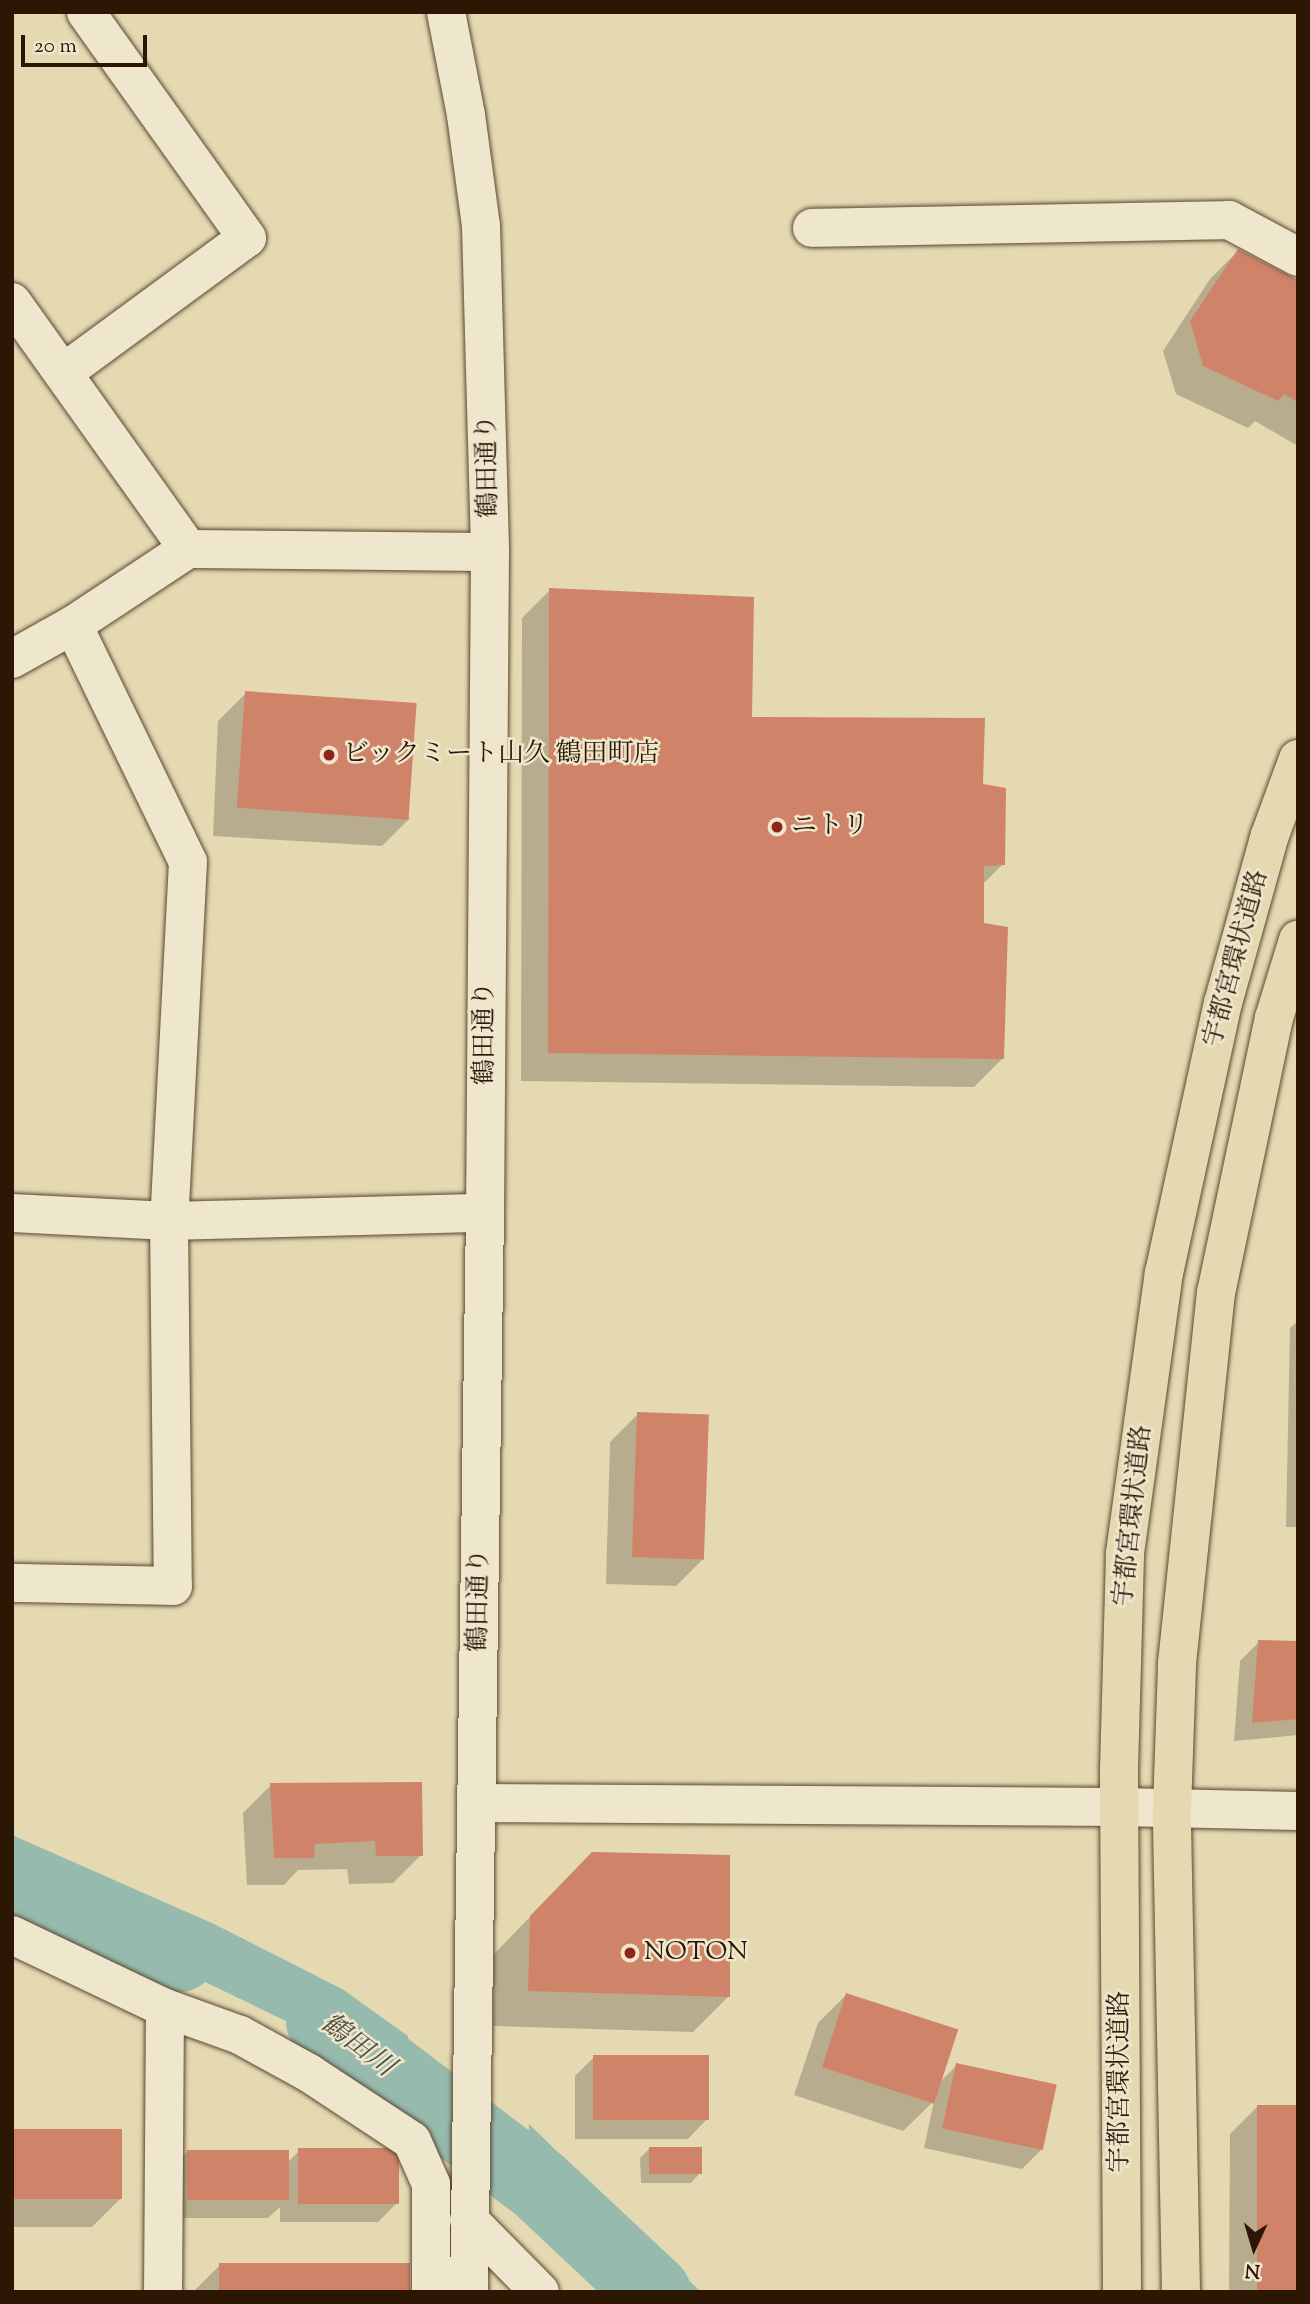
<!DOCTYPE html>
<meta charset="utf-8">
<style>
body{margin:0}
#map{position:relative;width:1310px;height:2304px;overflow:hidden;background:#e5d9b2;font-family:"Sorts Mill Goudy","Noto Serif JP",serif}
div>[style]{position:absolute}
.water>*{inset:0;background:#96baad}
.shadow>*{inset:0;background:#0003}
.river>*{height:75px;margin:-37.5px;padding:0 37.5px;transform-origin:37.5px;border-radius:37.5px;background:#96baad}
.building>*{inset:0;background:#cf846a;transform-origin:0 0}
.roads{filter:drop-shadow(0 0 2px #5a4830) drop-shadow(0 0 2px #5a4830)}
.minor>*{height:38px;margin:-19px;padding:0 19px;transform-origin:19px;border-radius:19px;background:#eee6cd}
.major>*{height:38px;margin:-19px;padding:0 19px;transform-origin:19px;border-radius:19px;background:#e5d9b2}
.dots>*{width:19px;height:19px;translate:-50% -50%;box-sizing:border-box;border:4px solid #eee6cd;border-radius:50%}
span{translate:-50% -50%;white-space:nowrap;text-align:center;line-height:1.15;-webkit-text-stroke:5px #eee6cd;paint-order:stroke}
.street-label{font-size:26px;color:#2c1705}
.poi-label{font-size:26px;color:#2c1705}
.left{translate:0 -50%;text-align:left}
.water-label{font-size:28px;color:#515040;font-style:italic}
.frame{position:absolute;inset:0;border:14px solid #2c1705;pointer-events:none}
.north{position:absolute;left:1219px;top:2213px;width:70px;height:70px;-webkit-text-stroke:5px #eee6cd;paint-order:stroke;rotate:184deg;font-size:19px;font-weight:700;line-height:28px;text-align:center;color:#2c1705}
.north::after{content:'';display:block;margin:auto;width:24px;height:32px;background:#2c1705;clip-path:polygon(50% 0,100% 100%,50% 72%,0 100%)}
.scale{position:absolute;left:21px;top:35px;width:126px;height:32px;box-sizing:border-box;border:4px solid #2c1705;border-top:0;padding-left:9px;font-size:21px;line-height:24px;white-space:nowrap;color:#2c1705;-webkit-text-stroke:5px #eee6cd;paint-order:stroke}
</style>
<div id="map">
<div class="water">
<i style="clip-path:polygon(12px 1835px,214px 1924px,342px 1989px,408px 2036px,406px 2092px,344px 2049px,12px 1889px)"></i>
<i style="clip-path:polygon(529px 2124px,701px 2292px,619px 2292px,527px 2207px)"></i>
</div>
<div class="shadow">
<i style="clip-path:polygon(1238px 251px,1298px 282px,1298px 446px,1255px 421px,1248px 428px,1176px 394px,1163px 351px,1210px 279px)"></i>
<i style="clip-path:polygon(550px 590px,751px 718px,1003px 864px,982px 885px,983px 925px,1002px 1059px,974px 1087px,521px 1081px,522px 618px)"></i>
<i style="clip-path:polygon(246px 693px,410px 818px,382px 846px,213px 836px,218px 721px)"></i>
<i style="clip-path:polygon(1298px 1321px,1298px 1527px,1286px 1527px,1290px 1328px)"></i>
<i style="clip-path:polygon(638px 1414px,704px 1558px,676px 1586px,606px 1584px,610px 1442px)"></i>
<i style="clip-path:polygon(1259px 1642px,1298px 1642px,1298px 1735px,1234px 1741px,1240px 1661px)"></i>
<i style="clip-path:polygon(271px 1785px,421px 1855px,393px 1883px,349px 1884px,347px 1869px,298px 1870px,284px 1885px,247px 1885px,243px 1813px)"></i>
<i style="clip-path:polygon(556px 1890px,729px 1996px,693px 2032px,493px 2026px,494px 1954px)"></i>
<i style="clip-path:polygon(846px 1995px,938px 2084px,957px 2065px,1041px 2150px,1022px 2169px,924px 2148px,934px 2101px,903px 2131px,794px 2095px,818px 2023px)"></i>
<i style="clip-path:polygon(594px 2057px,707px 2119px,688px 2139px,575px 2139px,575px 2076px)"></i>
<i style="clip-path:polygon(1258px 2106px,1298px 2292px,1229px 2292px,1230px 2134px)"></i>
<i style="clip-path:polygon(12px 2131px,120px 2199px,92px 2227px,12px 2227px)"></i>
<i style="clip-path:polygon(650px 2148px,700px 2173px,691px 2183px,641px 2183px,640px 2158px)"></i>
<i style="clip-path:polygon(299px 2151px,397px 2203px,378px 2222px,280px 2222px,280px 2207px,268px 2218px,168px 2218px,168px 2171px,187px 2152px,287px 2163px)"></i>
<i style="clip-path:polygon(220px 2265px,408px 2292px,193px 2292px)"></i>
</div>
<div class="river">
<i style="left:12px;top:1886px;width:55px;rotate:35.4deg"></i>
<i style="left:57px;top:1918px;width:67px;rotate:13.8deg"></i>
<i style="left:122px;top:1934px;width:17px;rotate:31deg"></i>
<i style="left:137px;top:1943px;width:44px;rotate:14.3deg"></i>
<i style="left:323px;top:2021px;width:270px;rotate:37.2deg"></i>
<i style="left:538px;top:2184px;width:158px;rotate:43.2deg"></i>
</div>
<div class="building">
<i style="clip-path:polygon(1238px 249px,1298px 280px,1298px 402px,1284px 394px,1278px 401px,1203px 366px,1190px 321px)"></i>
<i style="clip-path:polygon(549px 588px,754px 597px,752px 717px,985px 718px,983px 784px,1006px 788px,1005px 865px,984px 866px,984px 923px,1008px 927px,1004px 1059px,548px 1053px)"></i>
<i style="left:245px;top:691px;width:172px;height:117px;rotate:4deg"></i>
<i style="left:637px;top:1412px;width:72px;height:145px;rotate:2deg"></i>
<i style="clip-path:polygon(1258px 1640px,1298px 1641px,1298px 1719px,1252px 1723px)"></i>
<i style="clip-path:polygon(422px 1782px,423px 1856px,376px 1856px,375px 1841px,315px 1844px,314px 1858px,274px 1858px,270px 1783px)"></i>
<i style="clip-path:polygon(592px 1852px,730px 1855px,730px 1997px,528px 1991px,530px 1916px)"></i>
<i style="left:846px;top:1993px;width:118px;height:78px;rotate:18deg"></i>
<i style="left:593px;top:2055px;width:116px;height:65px"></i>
<i style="left:956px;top:2063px;width:103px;height:67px;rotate:12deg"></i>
<i style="left:1257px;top:2105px;width:41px;height:187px"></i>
<i style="left:12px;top:2129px;width:110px;height:70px"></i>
<i style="left:649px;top:2147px;width:53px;height:27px"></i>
<i style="left:399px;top:2148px;width:56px;height:101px;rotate:90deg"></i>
<i style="left:187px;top:2150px;width:102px;height:50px"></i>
<i style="left:219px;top:2263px;width:191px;height:29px"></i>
</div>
<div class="roads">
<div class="minor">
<i style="left:446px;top:12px;width:105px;rotate:79deg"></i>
<i style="left:466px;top:115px;width:112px;rotate:82.3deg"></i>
<i style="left:481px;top:226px;width:326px;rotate:88.4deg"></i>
<i style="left:490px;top:552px;width:661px;rotate:90.43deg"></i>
<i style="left:485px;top:1213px;width:1079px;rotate:90.85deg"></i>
<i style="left:812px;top:228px;width:417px;rotate:-1.1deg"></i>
<i style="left:1229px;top:220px;width:78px;rotate:28.2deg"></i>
<i style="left:12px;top:302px;width:303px;rotate:54.5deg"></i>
<i style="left:63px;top:373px;width:228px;rotate:-36.3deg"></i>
<i style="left:247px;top:238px;width:277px;rotate:-125.5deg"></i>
<i style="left:73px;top:625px;width:138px;rotate:-33.5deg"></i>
<i style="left:188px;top:549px;width:302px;rotate:0.6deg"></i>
<i style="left:12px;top:659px;width:70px;rotate:-29.1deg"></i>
<i style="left:73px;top:625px;width:263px;rotate:64.1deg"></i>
<i style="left:188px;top:862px;width:360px;rotate:93deg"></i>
<i style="left:169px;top:1221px;width:365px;rotate:89.4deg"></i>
<i style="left:173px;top:1586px;width:161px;rotate:-178.9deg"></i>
<i style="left:12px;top:1213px;width:157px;rotate:2.9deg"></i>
<i style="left:169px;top:1221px;width:316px;rotate:-1.5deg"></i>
<i style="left:477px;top:1803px;width:643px;rotate:0.36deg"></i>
<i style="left:1120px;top:1807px;width:178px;rotate:1.3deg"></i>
<i style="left:12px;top:1935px;width:170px;rotate:25.5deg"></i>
<i style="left:165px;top:2008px;width:284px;rotate:90.4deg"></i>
<i style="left:165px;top:2008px;width:80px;rotate:19.8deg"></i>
<i style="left:240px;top:2035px;width:79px;rotate:28.8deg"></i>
<i style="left:309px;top:2073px;width:123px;rotate:33.4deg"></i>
<i style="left:412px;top:2141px;width:47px;rotate:66.2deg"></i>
<i style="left:431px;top:2184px;width:108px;rotate:90deg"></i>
<i style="left:469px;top:2220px;width:101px;rotate:45.4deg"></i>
</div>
<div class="major">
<i style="left:1122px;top:2292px;width:522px;rotate:-90.33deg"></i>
<i style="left:1119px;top:1770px;width:217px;rotate:-88.4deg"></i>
<i style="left:1125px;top:1553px;width:283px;rotate:-82.1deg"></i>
<i style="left:1164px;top:1273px;width:276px;rotate:-77.7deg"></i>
<i style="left:1223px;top:1003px;width:174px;rotate:-74.4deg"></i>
<i style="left:1270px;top:835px;width:81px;rotate:-69.8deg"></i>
<i style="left:1181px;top:2292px;width:483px;rotate:-91.1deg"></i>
<i style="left:1172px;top:1809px;width:146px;rotate:-88deg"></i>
<i style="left:1177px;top:1663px;width:372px;rotate:-84deg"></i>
<i style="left:1216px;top:1293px;width:281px;rotate:-78.1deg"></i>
<i style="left:1274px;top:1018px;width:82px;rotate:-72.9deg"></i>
</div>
</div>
<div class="dots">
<i style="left:329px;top:755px;background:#8f2418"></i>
<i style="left:777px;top:827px;background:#8f2418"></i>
<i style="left:630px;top:1953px;background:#8f2418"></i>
</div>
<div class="street-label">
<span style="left:489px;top:466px;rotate:-91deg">鶴田通り</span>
<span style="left:1237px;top:959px;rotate:-75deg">宇都宮環状道路</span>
<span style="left:486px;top:1033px;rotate:-90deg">鶴田通り</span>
<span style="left:1134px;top:1516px;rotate:-84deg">宇都宮環状道路</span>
<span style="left:480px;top:1600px;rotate:-89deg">鶴田通り</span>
<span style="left:1121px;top:2082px;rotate:-90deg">宇都宮環状道路</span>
</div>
<div class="poi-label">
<span class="left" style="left:343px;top:755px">ビックミート山久 鶴田町店</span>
<span class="left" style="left:791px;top:827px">ニトリ</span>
<span class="left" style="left:644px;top:1953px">NOTON</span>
</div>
<div class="water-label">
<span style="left:357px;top:2046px;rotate:37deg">鶴田川</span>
</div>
<div class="frame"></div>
<div class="north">N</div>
<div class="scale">20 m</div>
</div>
